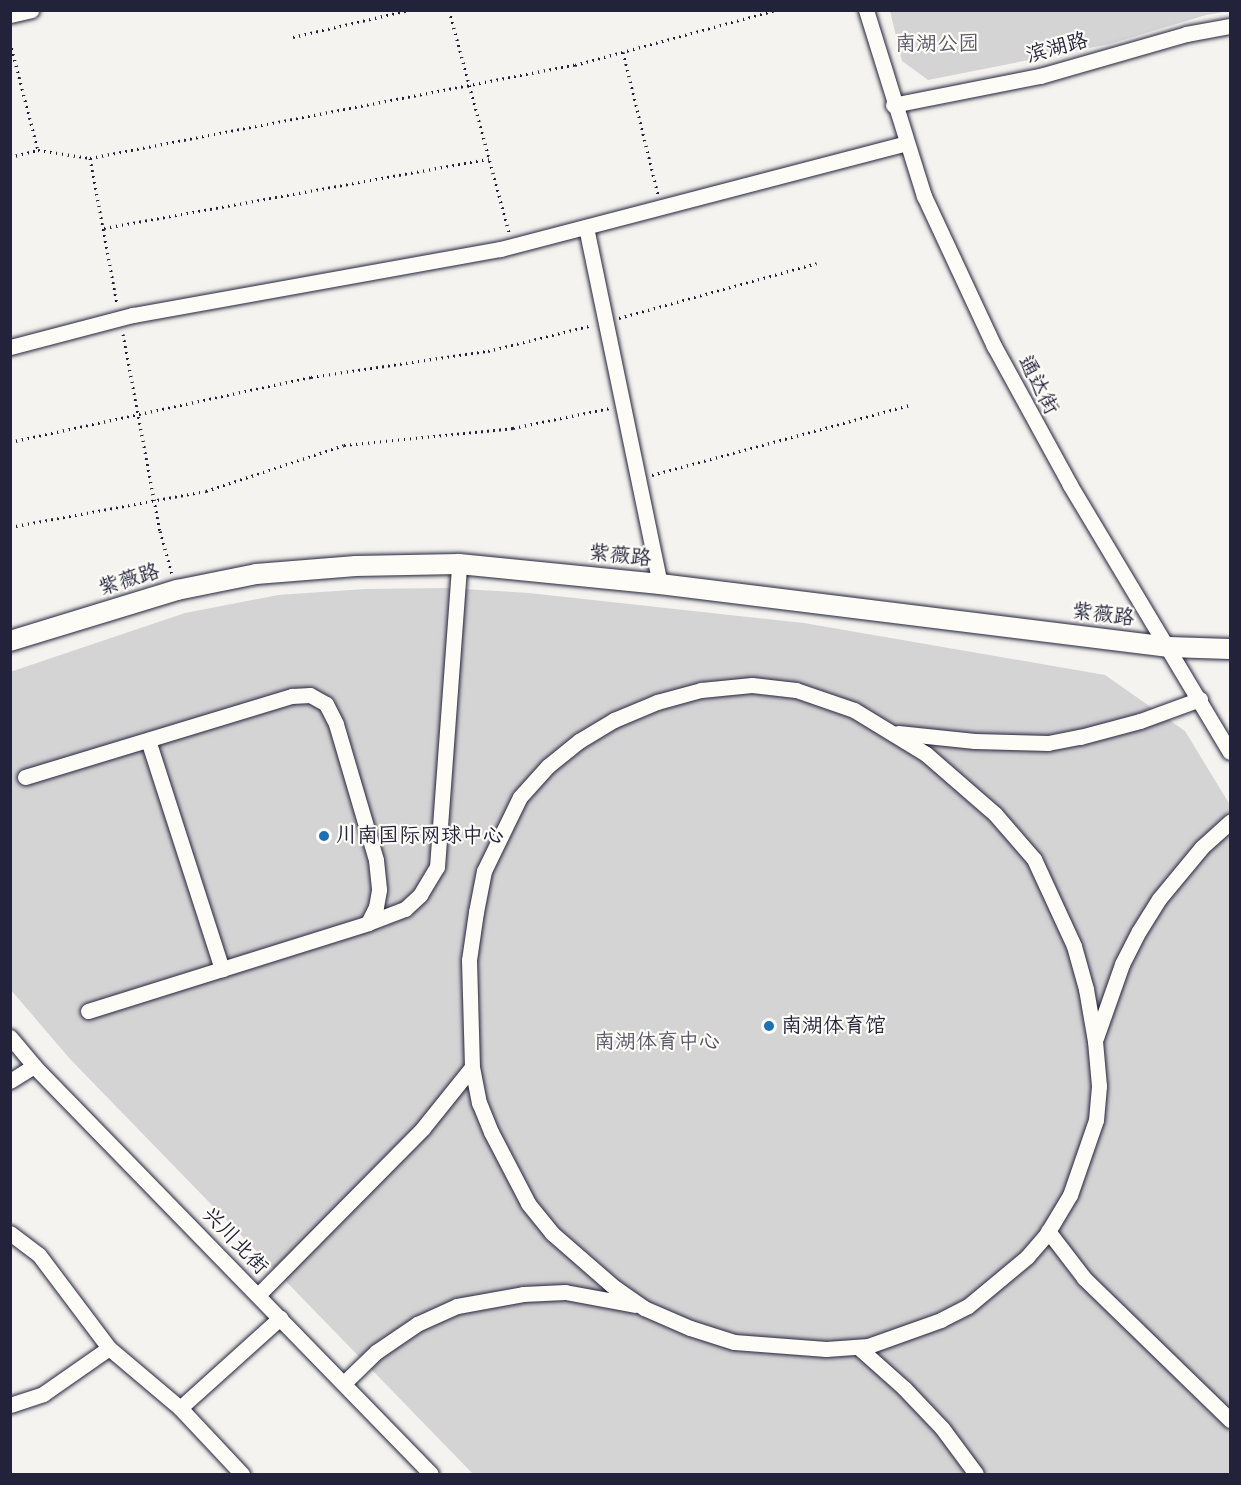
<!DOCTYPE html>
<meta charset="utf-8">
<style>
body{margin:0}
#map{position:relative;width:1241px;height:1485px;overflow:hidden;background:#f4f3ef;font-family:Mynerve,"LXGW WenKai TC",sans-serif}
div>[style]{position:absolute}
.green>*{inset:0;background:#d5d4d5}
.path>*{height:3px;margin-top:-1.5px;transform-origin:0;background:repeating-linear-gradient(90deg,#22223b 0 1.5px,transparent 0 6px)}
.roads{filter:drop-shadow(0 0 2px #22223b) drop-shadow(0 0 2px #22223b)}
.minor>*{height:15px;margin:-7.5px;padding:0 7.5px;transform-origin:7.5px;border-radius:7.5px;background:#fdfcf7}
.major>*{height:20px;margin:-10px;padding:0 10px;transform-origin:10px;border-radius:10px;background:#fdfcf7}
.dots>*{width:16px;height:16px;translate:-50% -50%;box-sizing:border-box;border:3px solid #fdfcf7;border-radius:50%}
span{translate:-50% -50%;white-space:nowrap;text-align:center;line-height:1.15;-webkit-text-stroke:4.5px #fdfcf7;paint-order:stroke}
.park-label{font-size:21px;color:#585769}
.street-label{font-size:21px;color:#22223b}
.poi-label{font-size:21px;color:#22223b}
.left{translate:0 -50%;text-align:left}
.frame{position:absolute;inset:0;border:12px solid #22223b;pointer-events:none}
</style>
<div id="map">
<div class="green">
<i style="clip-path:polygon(890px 11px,890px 10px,1230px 11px,1206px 15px,1110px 44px,928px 80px,902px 61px)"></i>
<i style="clip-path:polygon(446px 588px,529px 593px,804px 623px,1105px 675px,1185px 731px,1230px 805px,1230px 1474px,473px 1474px,70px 1059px,11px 990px,10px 672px,185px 613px,278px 595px,365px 589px)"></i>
</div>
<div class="path">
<i style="left:449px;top:10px;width:230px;rotate:74.9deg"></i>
<i style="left:293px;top:37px;width:119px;rotate:-13.1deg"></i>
<i style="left:10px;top:42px;width:112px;rotate:75.5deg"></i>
<i style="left:623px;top:52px;width:146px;rotate:76.2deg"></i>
<i style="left:10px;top:157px;width:29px;rotate:-14deg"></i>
<i style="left:38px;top:150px;width:53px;rotate:8.7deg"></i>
<i style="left:90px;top:158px;width:494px;rotate:-10.9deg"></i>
<i style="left:575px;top:65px;width:208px;rotate:-15.3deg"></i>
<i style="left:90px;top:158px;width:147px;rotate:79.5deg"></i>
<i style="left:104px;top:228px;width:391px;rotate:-10.2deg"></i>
<i style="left:619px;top:318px;width:205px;rotate:-15.5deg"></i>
<i style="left:123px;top:334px;width:200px;rotate:79.4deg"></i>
<i style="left:160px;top:531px;width:45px;rotate:74.4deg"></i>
<i style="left:10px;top:442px;width:308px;rotate:-12.2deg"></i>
<i style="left:311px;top:377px;width:179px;rotate:-8.4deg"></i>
<i style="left:488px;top:351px;width:108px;rotate:-13.9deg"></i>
<i style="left:652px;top:475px;width:266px;rotate:-15.2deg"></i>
<i style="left:10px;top:527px;width:199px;rotate:-10.4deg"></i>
<i style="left:206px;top:491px;width:145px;rotate:-18.4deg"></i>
<i style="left:344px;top:445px;width:170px;rotate:-5.7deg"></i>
<i style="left:513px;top:428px;width:99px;rotate:-11.7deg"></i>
</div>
<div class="roads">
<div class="minor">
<i style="left:866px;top:10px;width:195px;rotate:72.7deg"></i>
<i style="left:924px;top:196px;width:166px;rotate:65deg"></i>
<i style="left:994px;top:346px;width:158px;rotate:61.3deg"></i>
<i style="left:1070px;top:485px;width:311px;rotate:59.1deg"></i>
<i style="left:10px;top:15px;width:22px;rotate:-13deg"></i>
<i style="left:893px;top:105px;width:150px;rotate:-11.2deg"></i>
<i style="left:1040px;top:76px;width:152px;rotate:-16deg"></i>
<i style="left:1186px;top:34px;width:45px;rotate:-10.3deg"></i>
<i style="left:586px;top:227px;width:365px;rotate:78.3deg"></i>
<i style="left:10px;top:347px;width:127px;rotate:-14.6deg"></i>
<i style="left:133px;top:315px;width:373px;rotate:-10.2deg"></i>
<i style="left:500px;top:249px;width:420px;rotate:-14.6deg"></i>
<i style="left:898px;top:733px;width:77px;rotate:5.9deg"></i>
<i style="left:975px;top:741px;width:73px;rotate:1.6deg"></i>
<i style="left:1048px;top:743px;width:33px;rotate:-11deg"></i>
<i style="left:1080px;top:737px;width:62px;rotate:-14.9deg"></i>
<i style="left:1140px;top:721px;width:64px;rotate:-20.1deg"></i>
<i style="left:148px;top:740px;width:241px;rotate:72.1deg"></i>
<i style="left:25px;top:777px;width:279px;rotate:-16.9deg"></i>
<i style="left:292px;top:696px;width:18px;rotate:-3deg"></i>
<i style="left:310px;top:695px;width:18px;rotate:29deg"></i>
<i style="left:326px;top:704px;width:22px;rotate:63deg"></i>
<i style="left:336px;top:724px;width:142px;rotate:73.6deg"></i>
<i style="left:376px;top:860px;width:30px;rotate:84deg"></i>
<i style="left:379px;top:890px;width:17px;rotate:100deg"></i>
<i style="left:376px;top:907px;width:18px;rotate:117deg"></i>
<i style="left:88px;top:1011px;width:294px;rotate:-17.4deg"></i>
<i style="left:368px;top:923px;width:40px;rotate:-21deg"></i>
<i style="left:405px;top:909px;width:21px;rotate:-43deg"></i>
<i style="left:420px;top:895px;width:33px;rotate:-59deg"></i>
<i style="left:437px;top:867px;width:304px;rotate:-85.8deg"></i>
<i style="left:10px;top:1037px;width:38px;rotate:50deg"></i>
<i style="left:34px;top:1066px;width:569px;rotate:45.78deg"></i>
<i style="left:1096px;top:1038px;width:78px;rotate:-70.6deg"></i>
<i style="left:1122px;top:964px;width:37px;rotate:-63deg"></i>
<i style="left:1139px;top:931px;width:38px;rotate:-58deg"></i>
<i style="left:1159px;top:899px;width:67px;rotate:-50.4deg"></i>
<i style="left:1202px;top:847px;width:38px;rotate:-42deg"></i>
<i style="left:10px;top:1081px;width:28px;rotate:-32deg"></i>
<i style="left:1048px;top:1231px;width:59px;rotate:52.5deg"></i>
<i style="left:1084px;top:1278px;width:204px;rotate:44.2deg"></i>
<i style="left:10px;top:1233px;width:36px;rotate:37deg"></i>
<i style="left:39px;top:1255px;width:116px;rotate:53deg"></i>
<i style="left:109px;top:1348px;width:93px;rotate:40.2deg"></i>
<i style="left:180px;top:1408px;width:91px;rotate:46.8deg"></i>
<i style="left:258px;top:1295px;width:235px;rotate:-45.3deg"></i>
<i style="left:423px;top:1128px;width:78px;rotate:-51.2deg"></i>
<i style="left:472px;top:1067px;width:107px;rotate:-91.6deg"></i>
<i style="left:469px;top:960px;width:49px;rotate:-81.7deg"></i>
<i style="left:476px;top:912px;width:42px;rotate:-79deg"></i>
<i style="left:484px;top:871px;width:82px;rotate:-64.1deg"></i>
<i style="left:520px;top:797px;width:42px;rotate:-47.9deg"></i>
<i style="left:548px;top:766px;width:40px;rotate:-39deg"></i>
<i style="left:579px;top:741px;width:41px;rotate:-31deg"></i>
<i style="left:614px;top:720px;width:47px;rotate:-22.7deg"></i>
<i style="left:657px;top:702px;width:46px;rotate:-15.3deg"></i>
<i style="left:701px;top:690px;width:51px;rotate:-5.6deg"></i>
<i style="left:752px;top:685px;width:44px;rotate:6.5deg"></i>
<i style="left:796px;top:690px;width:61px;rotate:19deg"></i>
<i style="left:854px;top:710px;width:84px;rotate:31.4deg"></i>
<i style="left:926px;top:754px;width:91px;rotate:41deg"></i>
<i style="left:995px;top:814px;width:60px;rotate:49.1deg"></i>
<i style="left:1034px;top:859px;width:96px;rotate:65.3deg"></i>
<i style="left:1074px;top:946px;width:45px;rotate:74.4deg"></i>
<i style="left:1086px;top:989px;width:53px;rotate:80.2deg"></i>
<i style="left:1095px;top:1041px;width:45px;rotate:84.9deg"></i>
<i style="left:1099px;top:1086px;width:34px;rotate:95deg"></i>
<i style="left:1096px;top:1120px;width:79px;rotate:109.1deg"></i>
<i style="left:1070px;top:1195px;width:47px;rotate:121deg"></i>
<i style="left:1046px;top:1235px;width:29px;rotate:131deg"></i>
<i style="left:1027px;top:1257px;width:77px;rotate:140.3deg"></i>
<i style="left:968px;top:1306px;width:30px;rotate:153deg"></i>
<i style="left:941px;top:1320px;width:77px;rotate:160.4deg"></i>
<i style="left:868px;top:1346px;width:42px;rotate:175.9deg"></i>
<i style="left:826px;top:1349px;width:92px;rotate:-175.6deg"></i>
<i style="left:734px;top:1342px;width:46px;rotate:-162.3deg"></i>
<i style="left:690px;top:1328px;width:50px;rotate:-156.5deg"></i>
<i style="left:644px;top:1308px;width:35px;rotate:-145deg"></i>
<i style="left:615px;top:1288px;width:84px;rotate:-138.9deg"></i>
<i style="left:552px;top:1233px;width:38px;rotate:-129deg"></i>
<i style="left:528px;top:1203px;width:80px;rotate:-117.5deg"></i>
<i style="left:491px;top:1132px;width:31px;rotate:-112deg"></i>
<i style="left:479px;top:1103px;width:37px;rotate:-101deg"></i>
<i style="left:858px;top:1347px;width:62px;rotate:41.7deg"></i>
<i style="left:904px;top:1388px;width:55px;rotate:46.5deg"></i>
<i style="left:942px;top:1428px;width:57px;rotate:53.5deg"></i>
<i style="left:344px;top:1383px;width:45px;rotate:-44.1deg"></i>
<i style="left:376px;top:1352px;width:50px;rotate:-34.3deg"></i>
<i style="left:417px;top:1324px;width:44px;rotate:-24.2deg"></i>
<i style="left:457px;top:1306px;width:67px;rotate:-10.3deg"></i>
<i style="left:523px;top:1294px;width:42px;rotate:-2.7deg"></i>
<i style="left:565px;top:1292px;width:71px;rotate:10.5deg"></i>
<i style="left:10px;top:1405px;width:35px;rotate:-18deg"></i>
<i style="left:43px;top:1394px;width:80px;rotate:-34.9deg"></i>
<i style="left:180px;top:1408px;width:135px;rotate:-42deg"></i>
</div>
<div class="major">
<i style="left:10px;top:641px;width:175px;rotate:-17deg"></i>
<i style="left:177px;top:590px;width:81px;rotate:-11.4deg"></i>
<i style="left:256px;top:574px;width:100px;rotate:-4.6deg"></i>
<i style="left:356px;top:566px;width:103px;rotate:-1.1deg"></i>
<i style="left:459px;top:564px;width:202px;rotate:5.7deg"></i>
<i style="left:660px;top:584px;width:513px;rotate:7.06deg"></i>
<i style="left:1169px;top:647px;width:61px;rotate:1.9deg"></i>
</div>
</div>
<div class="dots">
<i style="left:324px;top:836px;background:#1f6fb2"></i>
<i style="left:769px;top:1026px;background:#1f6fb2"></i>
</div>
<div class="park-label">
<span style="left:937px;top:44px">南湖公园</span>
<span style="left:657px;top:1042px">南湖体育中心</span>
</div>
<div class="street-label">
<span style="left:1057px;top:48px;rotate:-15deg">滨湖路</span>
<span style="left:1038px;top:385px;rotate:62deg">通达街</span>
<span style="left:620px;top:556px;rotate:6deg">紫薇路</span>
<span style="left:129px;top:580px;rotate:-17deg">紫薇路</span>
<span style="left:1103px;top:615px;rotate:7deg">紫薇路</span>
<span style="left:235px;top:1241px;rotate:46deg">兴川北街</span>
</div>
<div class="poi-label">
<span class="left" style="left:336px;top:836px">川南国际网球中心</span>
<span class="left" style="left:781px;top:1026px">南湖体育馆</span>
</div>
<div class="frame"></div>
</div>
